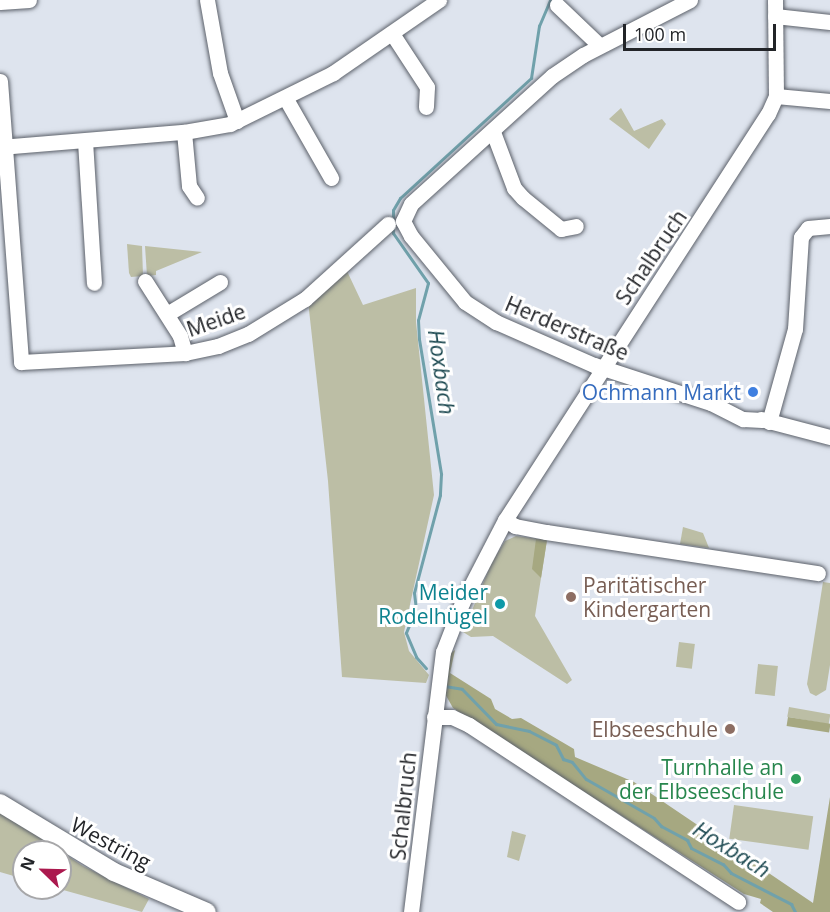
<!DOCTYPE html>
<meta charset="utf-8">
<style>
body{margin:0}
#map{position:relative;width:830px;height:912px;overflow:hidden;background:#dee4ee;font-family:"Open Sans",sans-serif}
div>[style]{position:absolute}
.green>*{inset:0;background:#bcbea5;transform-origin:0 0}
.forest>*{inset:0;background:#a6a881;transform-origin:0 0}
.stream>*{height:3px;margin:-1.5px;padding:0 1.5px;transform-origin:1.5px;border-radius:1.5px;background:#70a1ab}
.roads{filter:drop-shadow(0 0 2px #5c616a) drop-shadow(0 0 2px #5c616a)}
.minor>*{height:15px;margin:-7.5px;padding:0 7.5px;transform-origin:7.5px;border-radius:7.5px;background:#fff}
.major>*{height:18px;margin:-9px;padding:0 9px;transform-origin:9px;border-radius:9px;background:#fff}
.dots>*{width:16px;height:16px;translate:-50% -50%;box-sizing:border-box;border:3px solid #fff;border-radius:50%}
span{translate:-50% -50%;white-space:nowrap;text-align:center;line-height:1.15;-webkit-text-stroke:6px #fff;paint-order:stroke}
.street-label{font-size:21px;color:#222428}
.shop-label{font-size:21px;color:#366cbe}
.right{translate:-100% -50%;text-align:right}
.education-label{font-size:21px;color:#785e54}
.left{translate:0 -50%;text-align:left}
.culture-label{font-size:21px;color:#0d838f}
.leisure-label{font-size:21px;color:#27864d}
.water-label{font-size:22px;color:#1a474f;font-style:italic}
.north{position:absolute;left:12px;top:840px;width:60px;height:60px;box-sizing:border-box;background:#fff;border:2px solid #a7a7a9;border-radius:50%;rotate:293deg;font-size:16px;font-weight:700;line-height:24px;text-align:center;color:#222428}
.north::after{content:'';display:block;margin:auto;width:21px;height:27px;background:#ab194e;clip-path:polygon(50% 0,100% 100%,50% 72%,0 100%)}
.scale{position:absolute;left:623px;top:24px;width:153px;height:27px;box-sizing:border-box;border:3px solid #222428;border-top:0;padding-left:8px;font-size:18px;line-height:21px;white-space:nowrap;color:#222428;-webkit-text-stroke:4px #fff;paint-order:stroke}
</style>
<div id="map">
<div class="green">
<i style="clip-path:polygon(621px 108px,634px 131px,662px 119px,666px 124px,649px 149px,609px 119px)"></i>
<i style="clip-path:polygon(127px 244px,142px 246px,143px 276px,131px 277px,129px 273px)"></i>
<i style="clip-path:polygon(145px 246px,202px 252px,156px 271px,156px 275px,147px 276px)"></i>
<i style="clip-path:polygon(346px 269px,363px 305px,416px 288px,416px 322px,434px 495px,404px 632px,409px 651px,429px 675px,426px 683px,342px 677px,328px 481px,308px 301px)"></i>
<i style="clip-path:polygon(683px 527px,703px 533px,709px 548px,680px 544px)"></i>
<i style="clip-path:polygon(516px 536px,547px 540px,535px 616px,572px 680px,567px 684px,493px 636px,471px 637px,463px 632px,492px 562px,505px 541px)"></i>
<i style="clip-path:polygon(823px 582px,830px 583px,830px 665px,826px 690px,816px 696px,810px 693px,807px 684px)"></i>
<i style="left:679px;top:642px;width:16px;height:25px;rotate:7deg"></i>
<i style="left:758px;top:664px;width:20px;height:30px;rotate:6deg"></i>
<i style="left:789px;top:707px;width:42px;height:10px;rotate:10deg"></i>
<i style="left:734px;top:805px;width:80px;height:34px;rotate:8deg"></i>
<i style="clip-path:polygon(0 812px,83px 866px,149px 899px,142px 912px,56px 888px,60px 888px,60px 852px,24px 852px,24px 879px,0 872px)"></i>
<i style="clip-path:polygon(512px 831px,526px 835px,519px 861px,507px 857px)"></i>
</div>
<div class="forest">
<i style="clip-path:polygon(536px 539px,547px 540px,541px 578px,532px 569px)"></i>
<i style="clip-path:polygon(455px 650px,450px 673px,491px 699px,495px 709px,512px 719px,521px 718px,574px 749px,575px 757px,634px 782px,813px 903px,830px 797px,830px 912px,773px 912px,760px 903px,761px 899px,744px 894px,453px 708px,444px 692px,451px 653px)"></i>
<i style="left:788px;top:717px;width:43px;height:9px;rotate:9deg"></i>
</div>
<div class="stream">
<i style="left:393px;top:220px;width:10px;rotate:-90deg"></i>
<i style="left:393px;top:210px;width:14px;rotate:-60deg"></i>
<i style="left:400px;top:198px;width:178px;rotate:-42.5deg"></i>
<i style="left:531px;top:78px;width:53px;rotate:-81.3deg"></i>
<i style="left:539px;top:26px;width:28px;rotate:-67deg"></i>
<i style="left:393px;top:227px;width:6px;rotate:90deg"></i>
<i style="left:393px;top:233px;width:61px;rotate:55deg"></i>
<i style="left:428px;top:283px;width:38px;rotate:105deg"></i>
<i style="left:418px;top:320px;width:19px;rotate:87deg"></i>
<i style="left:419px;top:339px;width:137px;rotate:80.7deg"></i>
<i style="left:441px;top:474px;width:21px;rotate:93deg"></i>
<i style="left:440px;top:495px;width:101px;rotate:104.9deg"></i>
<i style="left:414px;top:593px;width:16px;rotate:83deg"></i>
<i style="left:416px;top:609px;width:26px;rotate:113deg"></i>
<i style="left:406px;top:633px;width:26px;rotate:67deg"></i>
<i style="left:416px;top:657px;width:15px;rotate:48deg"></i>
<i style="left:444px;top:686px;width:18px;rotate:9deg"></i>
<i style="left:462px;top:689px;width:49px;rotate:45.8deg"></i>
<i style="left:496px;top:724px;width:34px;rotate:12deg"></i>
<i style="left:529px;top:731px;width:30px;rotate:27deg"></i>
<i style="left:556px;top:745px;width:16px;rotate:63deg"></i>
<i style="left:563px;top:759px;width:9px;rotate:18deg"></i>
<i style="left:572px;top:762px;width:22px;rotate:51deg"></i>
<i style="left:586px;top:779px;width:78px;rotate:29.8deg"></i>
<i style="left:654px;top:818px;width:11px;rotate:49deg"></i>
<i style="left:661px;top:826px;width:30px;rotate:28deg"></i>
<i style="left:687px;top:840px;width:9px;rotate:63deg"></i>
<i style="left:691px;top:848px;width:36px;rotate:27deg"></i>
<i style="left:723px;top:864px;width:12px;rotate:48deg"></i>
<i style="left:731px;top:873px;width:68px;rotate:27.3deg"></i>
<i style="left:791px;top:904px;width:9px;rotate:63deg"></i>
</div>
<div class="roads">
<div class="minor">
<i style="left:207px;top:0;width:74px;rotate:79.9deg"></i>
<i style="left:220px;top:73px;width:51px;rotate:70.5deg"></i>
<i style="left:690px;top:0;width:120px;rotate:152.8deg"></i>
<i style="left:583px;top:55px;width:37px;rotate:146deg"></i>
<i style="left:552px;top:76px;width:190px;rotate:137.8deg"></i>
<i style="left:411px;top:204px;width:19px;rotate:115deg"></i>
<i style="left:403px;top:221px;width:17px;rotate:62deg"></i>
<i style="left:411px;top:236px;width:85px;rotate:50.7deg"></i>
<i style="left:465px;top:302px;width:37px;rotate:33deg"></i>
<i style="left:496px;top:322px;width:107px;rotate:23.7deg"></i>
<i style="left:594px;top:365px;width:123px;rotate:18deg"></i>
<i style="left:711px;top:403px;width:36px;rotate:27deg"></i>
<i style="left:743px;top:419px;width:19px;rotate:3deg"></i>
<i style="left:0;top:2px;width:29px;rotate:-4deg"></i>
<i style="left:557px;top:5px;width:59px;rotate:43.6deg"></i>
<i style="left:775px;top:16px;width:55px;rotate:6.2deg"></i>
<i style="left:393px;top:35px;width:62px;rotate:56.8deg"></i>
<i style="left:427px;top:87px;width:20px;rotate:93deg"></i>
<i style="left:0;top:81px;width:282px;rotate:85.7deg"></i>
<i style="left:21px;top:362px;width:164px;rotate:-3.1deg"></i>
<i style="left:185px;top:353px;width:34px;rotate:-12deg"></i>
<i style="left:218px;top:346px;width:32px;rotate:-22deg"></i>
<i style="left:248px;top:334px;width:67px;rotate:-31.6deg"></i>
<i style="left:305px;top:299px;width:112px;rotate:-42.1deg"></i>
<i style="left:776px;top:96px;width:54px;rotate:5.3deg"></i>
<i style="left:286px;top:99px;width:91px;rotate:60.3deg"></i>
<i style="left:184px;top:132px;width:54px;rotate:84.7deg"></i>
<i style="left:189px;top:186px;width:14px;rotate:56deg"></i>
<i style="left:493px;top:132px;width:60px;rotate:69.4deg"></i>
<i style="left:514px;top:188px;width:13px;rotate:48deg"></i>
<i style="left:523px;top:198px;width:49px;rotate:39.2deg"></i>
<i style="left:561px;top:229px;width:15px;rotate:-11deg"></i>
<i style="left:85px;top:141px;width:142px;rotate:86.4deg"></i>
<i style="left:0;top:147px;width:185px;rotate:-4.7deg"></i>
<i style="left:184px;top:132px;width:47px;rotate:-9.9deg"></i>
<i style="left:230px;top:124px;width:115px;rotate:-26.3deg"></i>
<i style="left:333px;top:73px;width:129px;rotate:-34.6deg"></i>
<i style="left:145px;top:281px;width:65px;rotate:57.5deg"></i>
<i style="left:180px;top:336px;width:18px;rotate:74deg"></i>
<i style="left:167px;top:314px;width:62px;rotate:-31.1deg"></i>
<i style="left:761px;top:419px;width:71px;rotate:14.6deg"></i>
<i style="left:769px;top:422px;width:97px;rotate:-74.4deg"></i>
<i style="left:795px;top:329px;width:92px;rotate:-86.3deg"></i>
<i style="left:801px;top:237px;width:11px;rotate:-52deg"></i>
<i style="left:808px;top:228px;width:22px;rotate:-5deg"></i>
<i style="left:505px;top:520px;width:12px;rotate:31deg"></i>
<i style="left:515px;top:526px;width:32px;rotate:11deg"></i>
<i style="left:546px;top:532px;width:275px;rotate:8.6deg"></i>
<i style="left:434px;top:717px;width:18px"></i>
<i style="left:452px;top:717px;width:19px;rotate:25deg"></i>
<i style="left:469px;top:725px;width:322px;rotate:33.3deg"></i>
<i style="left:411px;top:912px;width:262px;rotate:-83deg"></i>
<i style="left:443px;top:652px;width:53px;rotate:-68.8deg"></i>
<i style="left:462px;top:603px;width:93px;rotate:-62.6deg"></i>
<i style="left:505px;top:520px;width:484px;rotate:-57.1deg"></i>
<i style="left:768px;top:114px;width:20px;rotate:-66deg"></i>
<i style="left:776px;top:96px;width:96px;rotate:-90.6deg"></i>
</div>
<div class="major">
<i style="left:0;top:803px;width:133px;rotate:31.2deg"></i>
<i style="left:114px;top:872px;width:101px;rotate:23.3deg"></i>
</div>
</div>
<div class="dots">
<i style="left:753px;top:392px;background:#3f7fe0"></i>
<i style="left:571px;top:597px;background:#8d6e63"></i>
<i style="left:500px;top:604px;background:#0f9aa8"></i>
<i style="left:730px;top:729px;background:#8d6e63"></i>
<i style="left:796px;top:779px;background:#2e9e5b"></i>
</div>
<div class="street-label">
<span style="left:651px;top:257px;rotate:-56deg">Schalbruch</span>
<span style="left:216px;top:320px;rotate:-19deg">Meide</span>
<span style="left:567px;top:328px;rotate:23deg">Herderstraße</span>
<span style="left:403px;top:806px;rotate:-84deg">Schalbruch</span>
<span style="left:111px;top:843px;rotate:28deg">Westring</span>
</div>
<div class="shop-label">
<span class="right" style="left:741px;top:392px">Ochmann Markt</span>
</div>
<div class="education-label">
<span class="left" style="left:583px;top:597px">Paritätischer<br>Kindergarten</span>
<span class="right" style="left:718px;top:729px">Elbseeschule</span>
</div>
<div class="culture-label">
<span class="right" style="left:488px;top:604px">Meider<br>Rodelhügel</span>
</div>
<div class="leisure-label">
<span class="right" style="left:784px;top:779px">Turnhalle an<br>der Elbseeschule</span>
</div>
<div class="water-label">
<span style="left:442px;top:372px;rotate:82deg">Hoxbach</span>
<span style="left:732px;top:849px;rotate:32deg">Hoxbach</span>
</div>
<div class="north">N</div>
<div class="scale">100 m</div>
</div>
